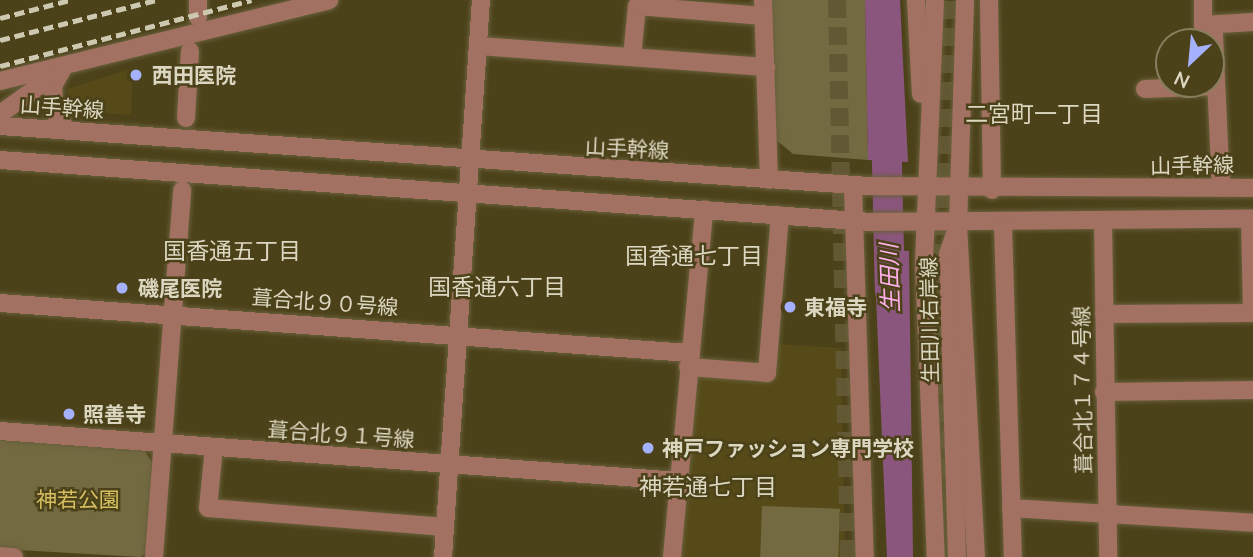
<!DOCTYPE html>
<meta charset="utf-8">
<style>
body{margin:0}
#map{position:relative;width:1253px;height:557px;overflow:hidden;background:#4c421a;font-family:Mulish,"Noto Sans JP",sans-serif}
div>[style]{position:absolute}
.built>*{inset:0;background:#564a18}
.green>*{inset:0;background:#736a42;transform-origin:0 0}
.water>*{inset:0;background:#8b567d}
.river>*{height:30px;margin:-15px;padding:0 15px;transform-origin:15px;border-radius:15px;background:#8b567d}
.minor-tunnel>*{height:18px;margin-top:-9px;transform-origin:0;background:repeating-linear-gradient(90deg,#625833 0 18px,transparent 0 27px)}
.roads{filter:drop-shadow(0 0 2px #69603b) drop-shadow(0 0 2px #69603b)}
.minor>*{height:18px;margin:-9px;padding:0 9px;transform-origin:9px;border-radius:9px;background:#a27162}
.rail>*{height:5px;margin-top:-2.5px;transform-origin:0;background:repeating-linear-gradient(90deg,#cdc8b0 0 10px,transparent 0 15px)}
.dots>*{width:19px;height:19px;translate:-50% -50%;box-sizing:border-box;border:4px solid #4c421a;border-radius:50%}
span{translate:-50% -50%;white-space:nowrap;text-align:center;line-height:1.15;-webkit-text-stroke:5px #4c421a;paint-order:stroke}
.poi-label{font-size:21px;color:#dcd7c1;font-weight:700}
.left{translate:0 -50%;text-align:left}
.street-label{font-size:21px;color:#dcd7c1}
.park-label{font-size:21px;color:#d5bf61}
.neighbourhood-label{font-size:23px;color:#dcd7c1}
.water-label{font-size:23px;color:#ffb0ea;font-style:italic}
.north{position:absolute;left:1155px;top:28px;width:70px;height:70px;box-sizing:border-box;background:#4c421a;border:2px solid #867e5d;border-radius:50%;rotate:206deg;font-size:19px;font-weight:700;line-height:28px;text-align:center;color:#dcd7c1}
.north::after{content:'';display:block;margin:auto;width:24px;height:32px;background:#a5b1fc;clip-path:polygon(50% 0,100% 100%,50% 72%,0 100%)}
</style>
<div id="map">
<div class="built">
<i style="clip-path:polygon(133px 68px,131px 115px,70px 110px,67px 89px)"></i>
<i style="clip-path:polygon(775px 344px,841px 348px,845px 557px,680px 557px,696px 373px,772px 379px)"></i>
</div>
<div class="green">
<i style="clip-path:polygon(771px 0,865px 0,868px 160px,793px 154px,775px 139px)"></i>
<i style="clip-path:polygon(0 440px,144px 450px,153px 464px,147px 551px,141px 557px,0 549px)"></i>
<i style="left:762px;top:506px;width:78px;height:51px;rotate:2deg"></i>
</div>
<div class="water">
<i style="clip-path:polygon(865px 0,900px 0,908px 162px,868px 160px)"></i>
<i style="clip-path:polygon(874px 249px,909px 251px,913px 557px,887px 557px)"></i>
</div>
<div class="river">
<i style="left:886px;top:120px;width:171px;rotate:88.7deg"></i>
</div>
<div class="minor-tunnel">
<i style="left:837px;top:0;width:557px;rotate:88.77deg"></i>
<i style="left:943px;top:262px;width:262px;rotate:-88deg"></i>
<i style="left:941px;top:476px;width:154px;rotate:-89.6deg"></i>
</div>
<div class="roads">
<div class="minor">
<i style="left:198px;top:0;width:17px;rotate:90deg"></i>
<i style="left:763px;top:0;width:180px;rotate:88.1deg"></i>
<i style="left:916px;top:0;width:94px;rotate:87deg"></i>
<i style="left:935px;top:0;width:264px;rotate:92.4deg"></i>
<i style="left:924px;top:264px;width:293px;rotate:87.7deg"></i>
<i style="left:989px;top:0;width:190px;rotate:89.1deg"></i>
<i style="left:1203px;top:0;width:25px;rotate:90deg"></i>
<i style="left:1203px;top:25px;width:15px;rotate:42deg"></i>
<i style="left:1214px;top:35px;width:153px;rotate:87.4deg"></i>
<i style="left:1203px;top:25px;width:50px;rotate:-3.4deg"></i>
<i style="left:478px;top:46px;width:289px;rotate:4.2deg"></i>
<i style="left:632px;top:57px;width:51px;rotate:-84.4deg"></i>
<i style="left:637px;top:6px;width:127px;rotate:4.5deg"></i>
<i style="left:62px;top:70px;width:18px;rotate:119deg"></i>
<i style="left:53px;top:86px;width:27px;rotate:86deg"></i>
<i style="left:55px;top:113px;width:21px;rotate:55deg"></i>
<i style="left:0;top:81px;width:339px;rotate:-13.8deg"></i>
<i style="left:1145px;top:89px;width:71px;rotate:-2.4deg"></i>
<i style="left:0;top:114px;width:69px;rotate:-35.5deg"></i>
<i style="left:186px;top:118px;width:67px;rotate:-86.6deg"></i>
<i style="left:0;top:126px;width:872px;rotate:3.95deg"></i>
<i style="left:870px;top:186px;width:383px;rotate:0.3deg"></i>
<i style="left:0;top:160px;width:874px;rotate:4.07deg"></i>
<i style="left:872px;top:222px;width:381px;rotate:-0.5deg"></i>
<i style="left:853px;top:185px;width:372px;rotate:88.2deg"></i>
<i style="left:1103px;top:222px;width:335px;rotate:89.1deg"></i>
<i style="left:958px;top:225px;width:332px;rotate:86.9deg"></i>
<i style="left:1003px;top:225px;width:332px;rotate:88.3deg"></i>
<i style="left:0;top:303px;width:691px;rotate:4.15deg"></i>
<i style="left:1104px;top:314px;width:148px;rotate:-0.4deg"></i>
<i style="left:1252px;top:313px;width:94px;rotate:-91.2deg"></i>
<i style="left:688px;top:367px;width:79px;rotate:4.3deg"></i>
<i style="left:767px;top:373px;width:158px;rotate:-85.3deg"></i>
<i style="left:1104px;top:392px;width:149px;rotate:-0.8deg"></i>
<i style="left:0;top:431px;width:681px;rotate:4.21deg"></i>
<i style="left:214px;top:447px;width:61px;rotate:95.6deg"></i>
<i style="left:208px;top:508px;width:238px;rotate:4.6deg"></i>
<i style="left:1011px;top:508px;width:242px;rotate:3.5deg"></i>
<i style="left:0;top:556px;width:14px;rotate:4deg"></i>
<i style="left:154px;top:557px;width:368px;rotate:-85.6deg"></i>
<i style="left:443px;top:557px;width:558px;rotate:-86.1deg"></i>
<i style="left:672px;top:557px;width:349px;rotate:-84.7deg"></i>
<i style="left:957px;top:557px;width:303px;rotate:-91.7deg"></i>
<i style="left:948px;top:254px;width:31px;rotate:-71deg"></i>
<i style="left:958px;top:225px;width:225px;rotate:-88.2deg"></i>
</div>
</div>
<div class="rail">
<i style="left:0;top:18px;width:72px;rotate:-14.4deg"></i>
<i style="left:0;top:40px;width:161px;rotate:-14.4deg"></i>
<i style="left:0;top:66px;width:260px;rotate:-14.7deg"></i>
</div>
<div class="dots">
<i style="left:136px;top:75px;background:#a5b1fc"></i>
<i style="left:122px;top:288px;background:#a5b1fc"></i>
<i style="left:790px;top:307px;background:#a5b1fc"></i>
<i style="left:69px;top:414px;background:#a5b1fc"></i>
<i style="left:648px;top:448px;background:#a5b1fc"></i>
</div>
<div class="poi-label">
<span class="left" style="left:152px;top:75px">西田医院</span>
<span class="left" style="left:138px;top:288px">磯尾医院</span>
<span class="left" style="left:804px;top:307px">東福寺</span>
<span class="left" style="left:83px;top:414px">照善寺</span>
<span class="left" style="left:662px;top:448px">神戸ファッション専門学校</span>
</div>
<div class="street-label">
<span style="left:62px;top:107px;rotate:4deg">山手幹線</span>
<span style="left:627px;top:148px;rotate:3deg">山手幹線</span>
<span style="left:1192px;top:165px;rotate:-1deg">山手幹線</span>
<span style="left:325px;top:302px;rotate:4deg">葺合北９０号線</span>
<span style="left:929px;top:320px;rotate:-91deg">生田川右岸線</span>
<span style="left:1082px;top:390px;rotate:-91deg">葺合北１７４号線</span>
<span style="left:341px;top:434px;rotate:4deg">葺合北９１号線</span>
</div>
<div class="park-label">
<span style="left:78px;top:499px">神若公園</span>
</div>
<div class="neighbourhood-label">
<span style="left:1034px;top:114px">二宮町一丁目</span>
<span style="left:232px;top:251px">国香通五丁目</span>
<span style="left:694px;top:256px">国香通七丁目</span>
<span style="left:497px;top:287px">国香通六丁目</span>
<span style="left:708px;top:487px">神若通七丁目</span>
</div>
<div class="water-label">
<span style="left:890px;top:278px;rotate:-92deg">生田川</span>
</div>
<div class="north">N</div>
</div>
